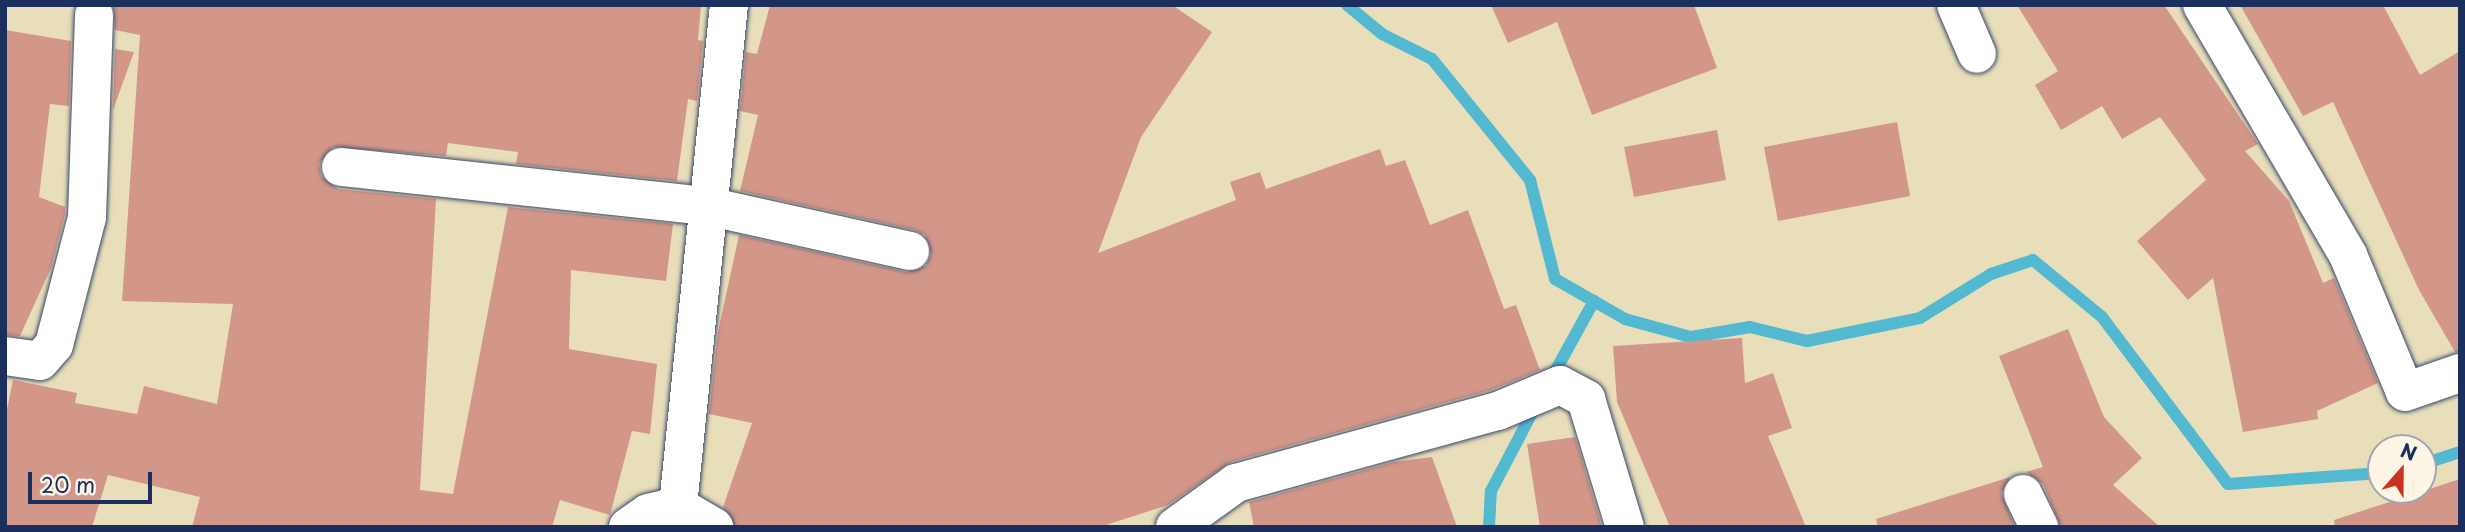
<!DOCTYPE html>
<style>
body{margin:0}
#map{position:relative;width:2465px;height:532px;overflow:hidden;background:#e9deba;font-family:"Playpen Sans",sans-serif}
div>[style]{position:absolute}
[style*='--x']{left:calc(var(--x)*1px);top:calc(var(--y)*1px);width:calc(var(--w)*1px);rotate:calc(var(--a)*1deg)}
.stream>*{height:12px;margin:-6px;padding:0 6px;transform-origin:6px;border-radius:6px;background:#52b9d0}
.building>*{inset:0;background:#d39789}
.roads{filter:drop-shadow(0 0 2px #3a496c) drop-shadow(0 0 2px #3a496c)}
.minor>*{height:38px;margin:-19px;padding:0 19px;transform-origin:19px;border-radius:19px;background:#fff}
span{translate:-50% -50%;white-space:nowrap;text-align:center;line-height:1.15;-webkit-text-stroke:5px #fcf5e5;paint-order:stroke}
.frame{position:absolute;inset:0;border:7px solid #1b2f5e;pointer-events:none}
.north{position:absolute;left:2367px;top:434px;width:70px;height:70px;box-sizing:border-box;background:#fcf5e5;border:2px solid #a2a6af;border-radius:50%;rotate:21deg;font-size:19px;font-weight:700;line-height:28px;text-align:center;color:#1b2f5e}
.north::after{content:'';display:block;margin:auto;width:24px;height:32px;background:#c8321e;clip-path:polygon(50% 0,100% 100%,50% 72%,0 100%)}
.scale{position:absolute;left:28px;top:472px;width:124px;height:32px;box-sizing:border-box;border:4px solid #1b2f5e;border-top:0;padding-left:9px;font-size:21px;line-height:24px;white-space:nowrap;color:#1b2f5e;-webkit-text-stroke:5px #fcf5e5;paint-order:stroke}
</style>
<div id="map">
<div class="stream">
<div style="--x:1347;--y:5;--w:45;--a:39.6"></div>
<div style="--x:1382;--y:34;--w:56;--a:26.6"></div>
<div style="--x:1432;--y:59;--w:156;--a:51"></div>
<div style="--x:1530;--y:180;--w:102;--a:75.8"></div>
<div style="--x:1555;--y:279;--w:81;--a:29.7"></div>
<div style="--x:1625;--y:319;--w:68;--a:15.3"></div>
<div style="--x:1691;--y:337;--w:60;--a:-9.6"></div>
<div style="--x:1750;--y:327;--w:59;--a:13.8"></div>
<div style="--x:1807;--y:341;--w:115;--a:-11.5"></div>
<div style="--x:1920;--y:318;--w:84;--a:-31.8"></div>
<div style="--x:1991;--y:274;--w:44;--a:-18.4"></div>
<div style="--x:2033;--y:260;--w:89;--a:39.6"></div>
<div style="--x:2102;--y:317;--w:209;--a:53"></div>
<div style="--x:2228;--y:484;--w:153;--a:-4.1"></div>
<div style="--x:1552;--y:377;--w:87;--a:-61.1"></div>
<div style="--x:2423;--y:464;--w:39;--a:-18"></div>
<div style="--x:1489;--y:527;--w:36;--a:-87"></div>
<div style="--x:1491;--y:491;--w:90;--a:-62.3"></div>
</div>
<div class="building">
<div style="clip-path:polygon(113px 5px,701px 5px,698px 40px,703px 41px,697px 101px,688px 99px,677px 181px,516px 164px,518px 152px,448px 143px,446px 156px,333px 147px,319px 164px,321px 176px,338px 189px,436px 199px,420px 490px,453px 494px,508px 207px,673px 224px,666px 281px,571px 270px,569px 349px,657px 364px,650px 434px,632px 431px,610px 515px,560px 500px,552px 527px,192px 527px,200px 497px,108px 475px,92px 527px,5px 527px,5px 419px,13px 380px,77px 393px,75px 403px,137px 414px,144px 386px,217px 404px,233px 304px,122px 301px,140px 35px,115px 30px)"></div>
<div style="clip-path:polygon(770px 5px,1172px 5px,1212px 32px,1141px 137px,1098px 253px,1236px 200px,1230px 182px,1260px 172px,1266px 189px,1380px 149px,1386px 166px,1405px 160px,1430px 225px,1468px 210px,1504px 309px,1516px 305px,1540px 370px,1491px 390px,1230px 462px,1168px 505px,1100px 527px,736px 527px,723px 507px,752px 423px,709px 414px,718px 332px,739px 235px,906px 272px,926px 266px,931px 255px,925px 235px,915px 230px,740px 191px,758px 115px,740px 111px,746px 52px,757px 54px)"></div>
<div style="clip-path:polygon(1491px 5px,1694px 5px,1717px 68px,1592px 115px,1557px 22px,1508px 43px)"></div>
<div style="clip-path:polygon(2017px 5px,2164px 5px,2258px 144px,2245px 151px,2289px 201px,2323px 283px,2334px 278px,2378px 383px,2317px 411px,2318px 419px,2243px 432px,2213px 278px,2188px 300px,2137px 241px,2206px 180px,2160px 117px,2122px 139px,2102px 106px,2061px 130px,2035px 85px,2058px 71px)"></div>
<div style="clip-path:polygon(2240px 5px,2383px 5px,2420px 75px,2460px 51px,2460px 352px,2455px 352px,2419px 290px,2333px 102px,2303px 116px)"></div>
<div style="clip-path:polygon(5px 30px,71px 41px,69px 106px,50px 104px,39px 197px,65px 207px,65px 214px,51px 268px,20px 336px,5px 335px)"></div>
<div style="clip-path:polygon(115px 49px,134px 52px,113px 110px)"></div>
<div style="clip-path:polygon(1897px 122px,1910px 196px,1778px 221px,1764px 147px)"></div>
<div style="clip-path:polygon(1717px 130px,1726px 180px,1634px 197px,1624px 147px)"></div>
<div style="clip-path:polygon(2068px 329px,2104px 417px,2142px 458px,2113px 485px,2160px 527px,2061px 527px,2043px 484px,2026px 472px,2043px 467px,1999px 356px)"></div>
<div style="clip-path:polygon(1742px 338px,1745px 383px,1773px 373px,1792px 428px,1768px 436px,1806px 527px,1670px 527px,1617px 402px,1613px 346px)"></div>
<div style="clip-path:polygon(1575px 437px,1602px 527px,1540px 527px,1527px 444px)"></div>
<div style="clip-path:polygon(1432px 457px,1457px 527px,1254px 527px,1249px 502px,1394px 462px)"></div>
<div style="clip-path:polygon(2010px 477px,2001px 493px,2015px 527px,1878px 527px,1876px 519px)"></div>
<div style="clip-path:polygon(2460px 479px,2460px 527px,2335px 527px,2334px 520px)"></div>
</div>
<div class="roads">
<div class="minor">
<div style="--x:1956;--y:5;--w:53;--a:66.8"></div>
<div style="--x:2202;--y:5;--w:290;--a:59.7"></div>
<div style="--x:2348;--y:255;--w:148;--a:67.4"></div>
<div style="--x:2405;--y:392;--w:58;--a:-19.1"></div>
<div style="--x:341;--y:167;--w:368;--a:6.1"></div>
<div style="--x:707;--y:206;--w:208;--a:12.5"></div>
<div style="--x:5;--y:356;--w:35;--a:8"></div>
<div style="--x:40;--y:361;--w:21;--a:-49"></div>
<div style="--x:54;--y:345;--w:132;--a:-75.5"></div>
<div style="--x:87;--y:217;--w:202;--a:-88"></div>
<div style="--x:2023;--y:494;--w:37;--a:64"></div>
<div style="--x:678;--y:506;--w:504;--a:-84.19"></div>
<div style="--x:628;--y:527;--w:24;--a:-35"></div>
<div style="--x:648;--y:513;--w:31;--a:-13"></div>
<div style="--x:678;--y:506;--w:42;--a:30.3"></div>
<div style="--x:1175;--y:527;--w:75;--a:-35.8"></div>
<div style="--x:1236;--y:483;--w:272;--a:-15.4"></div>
<div style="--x:1498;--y:411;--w:67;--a:-22.8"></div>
<div style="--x:1560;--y:385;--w:30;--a:28"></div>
<div style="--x:1586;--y:399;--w:134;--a:73.1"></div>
</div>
</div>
<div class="frame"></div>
<div class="north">N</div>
<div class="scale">20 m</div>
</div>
